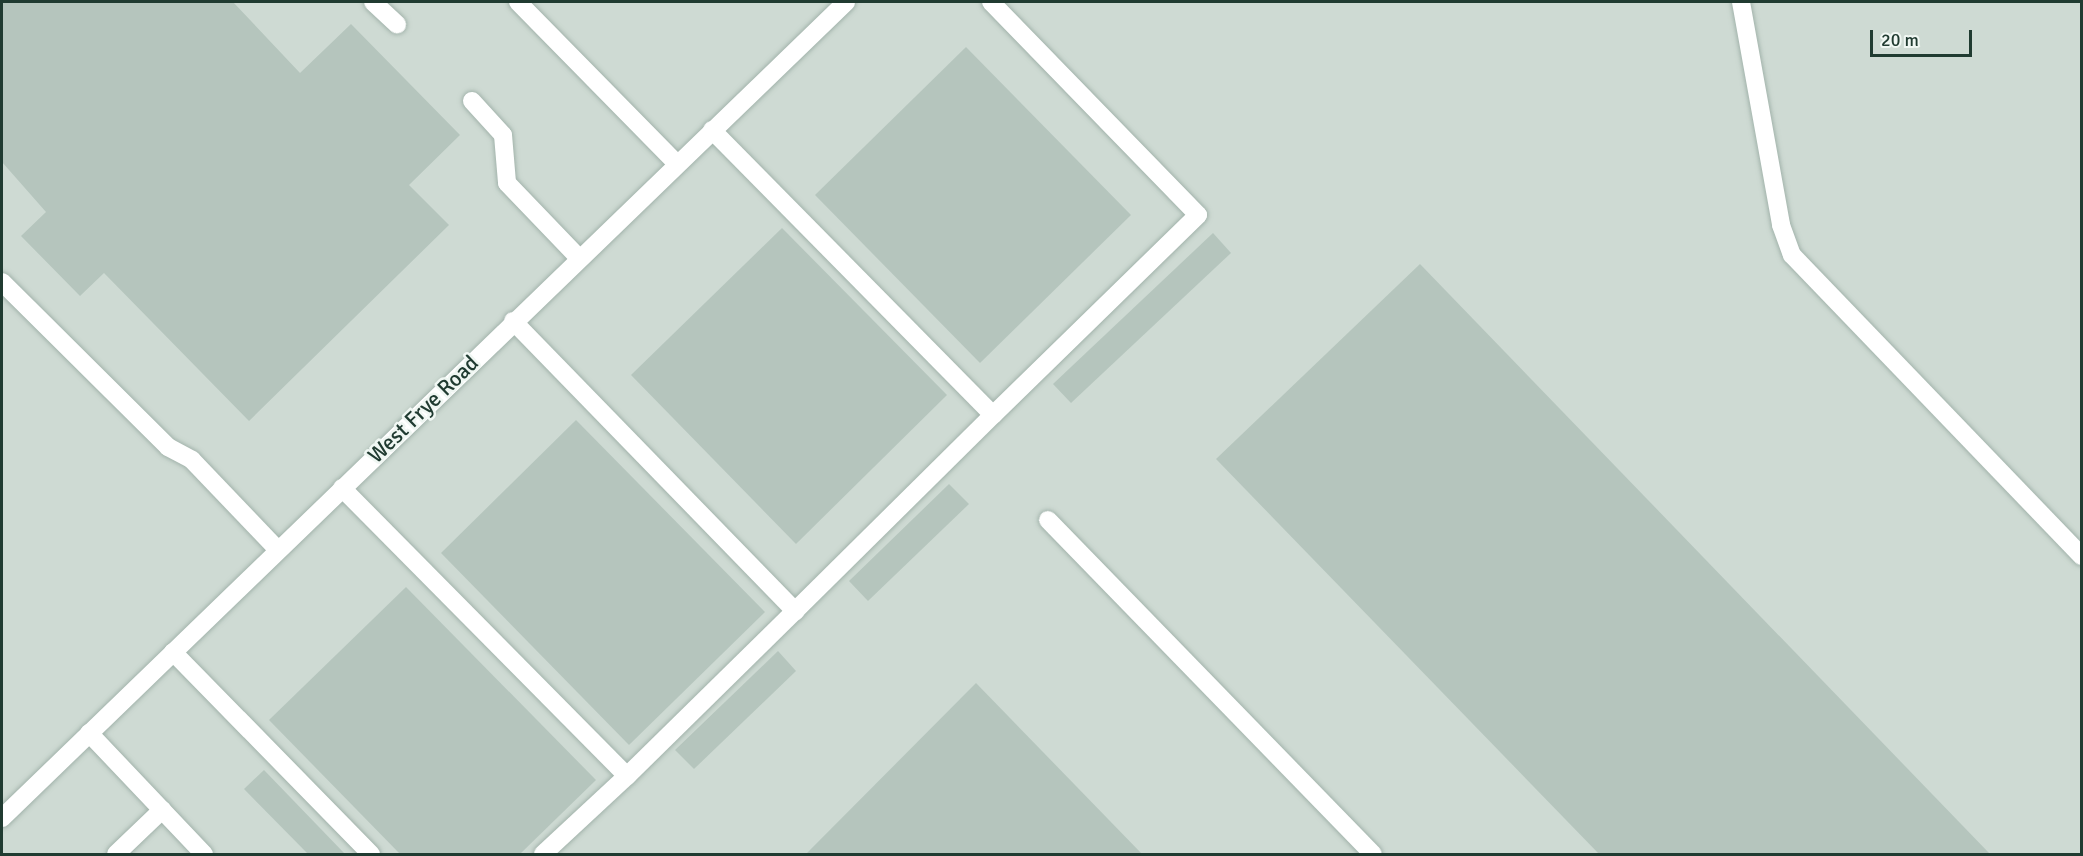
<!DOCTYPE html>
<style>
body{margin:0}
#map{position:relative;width:2083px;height:856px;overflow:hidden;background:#dfebe5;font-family:Signika,sans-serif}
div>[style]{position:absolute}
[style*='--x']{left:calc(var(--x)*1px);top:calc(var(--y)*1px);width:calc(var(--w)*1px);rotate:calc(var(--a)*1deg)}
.built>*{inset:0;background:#cedad3}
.building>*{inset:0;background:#b5c5bd}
.roads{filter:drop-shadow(0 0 2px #a2b3ab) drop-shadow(0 0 2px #a2b3ab)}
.lane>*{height:18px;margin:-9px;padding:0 9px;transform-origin:9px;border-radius:9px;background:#fff}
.street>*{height:18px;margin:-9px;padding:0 9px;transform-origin:9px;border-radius:9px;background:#fff}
span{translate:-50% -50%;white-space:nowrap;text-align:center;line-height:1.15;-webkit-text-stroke:5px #f0f7f3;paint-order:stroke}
.street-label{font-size:22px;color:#203b31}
.frame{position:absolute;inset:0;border:3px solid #203b31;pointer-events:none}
.scale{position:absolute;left:1870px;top:30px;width:102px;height:27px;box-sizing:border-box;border:3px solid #203b31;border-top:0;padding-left:8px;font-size:18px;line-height:21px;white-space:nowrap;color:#203b31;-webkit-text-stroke:4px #f0f7f3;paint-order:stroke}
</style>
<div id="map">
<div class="built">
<div style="clip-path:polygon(2px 2px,2081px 2px,2081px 854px,2px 854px)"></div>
</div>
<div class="building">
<div style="clip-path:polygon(2px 2px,233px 2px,300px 73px,351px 24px,460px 135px,409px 185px,449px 225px,249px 421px,104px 273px,80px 296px,21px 236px,46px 212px,2px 162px)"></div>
<div style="clip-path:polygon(966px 47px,1131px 215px,980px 363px,815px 195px)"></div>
<div style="clip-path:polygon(782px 228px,947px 395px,796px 544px,631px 375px)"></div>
<div style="clip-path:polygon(1213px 233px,1231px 253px,1071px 403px,1053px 384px)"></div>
<div style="clip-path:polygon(1420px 264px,1990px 854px,1599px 854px,1216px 459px)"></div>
<div style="clip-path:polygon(576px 420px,765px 612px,629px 745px,441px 553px)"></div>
<div style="clip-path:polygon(949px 484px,969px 504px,868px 601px,849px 581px)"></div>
<div style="clip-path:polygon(406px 587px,596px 780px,520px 854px,400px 854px,269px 720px)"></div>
<div style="clip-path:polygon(778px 651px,796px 671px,694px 769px,675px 750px)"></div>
<div style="clip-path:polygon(976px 683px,1142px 854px,806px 854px)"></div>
<div style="clip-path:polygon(264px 770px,345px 854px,308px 854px,244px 789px)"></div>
</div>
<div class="roads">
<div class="lane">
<div style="--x:373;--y:2;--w:33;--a:43"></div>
<div style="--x:991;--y:2;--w:297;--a:45.8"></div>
<div style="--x:1198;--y:215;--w:286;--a:135.7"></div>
<div style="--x:1741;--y:2;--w:227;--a:79.8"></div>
<div style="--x:1781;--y:225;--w:32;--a:70"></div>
<div style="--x:1792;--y:255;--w:418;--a:46.1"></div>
<div style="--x:472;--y:101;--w:46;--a:47.6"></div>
<div style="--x:503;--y:135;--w:48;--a:85.2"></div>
<div style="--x:507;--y:183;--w:104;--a:46.2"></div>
<div style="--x:712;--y:130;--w:400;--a:45.4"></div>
<div style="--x:993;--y:415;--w:279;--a:135.3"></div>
<div style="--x:2;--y:282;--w:234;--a:44.8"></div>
<div style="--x:168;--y:447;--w:27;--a:28"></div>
<div style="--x:192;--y:460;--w:124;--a:46.3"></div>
<div style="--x:513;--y:321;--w:405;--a:45.8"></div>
<div style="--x:795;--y:611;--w:235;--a:135.5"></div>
<div style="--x:342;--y:488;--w:405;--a:45.3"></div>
<div style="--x:627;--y:776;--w:115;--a:137.1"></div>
<div style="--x:1048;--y:520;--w:466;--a:45.8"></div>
<div style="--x:173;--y:652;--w:283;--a:45.6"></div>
<div style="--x:89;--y:733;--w:167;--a:46.5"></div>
<div style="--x:116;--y:854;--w:64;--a:-43.7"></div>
</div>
<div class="street">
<div style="--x:518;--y:2;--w:226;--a:45.5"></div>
<div style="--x:2;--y:818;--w:1174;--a:-44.03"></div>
</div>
</div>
<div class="street-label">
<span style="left:423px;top:409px;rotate:-44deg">West Frye Road</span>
</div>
<div class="frame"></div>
<div class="scale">20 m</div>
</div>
